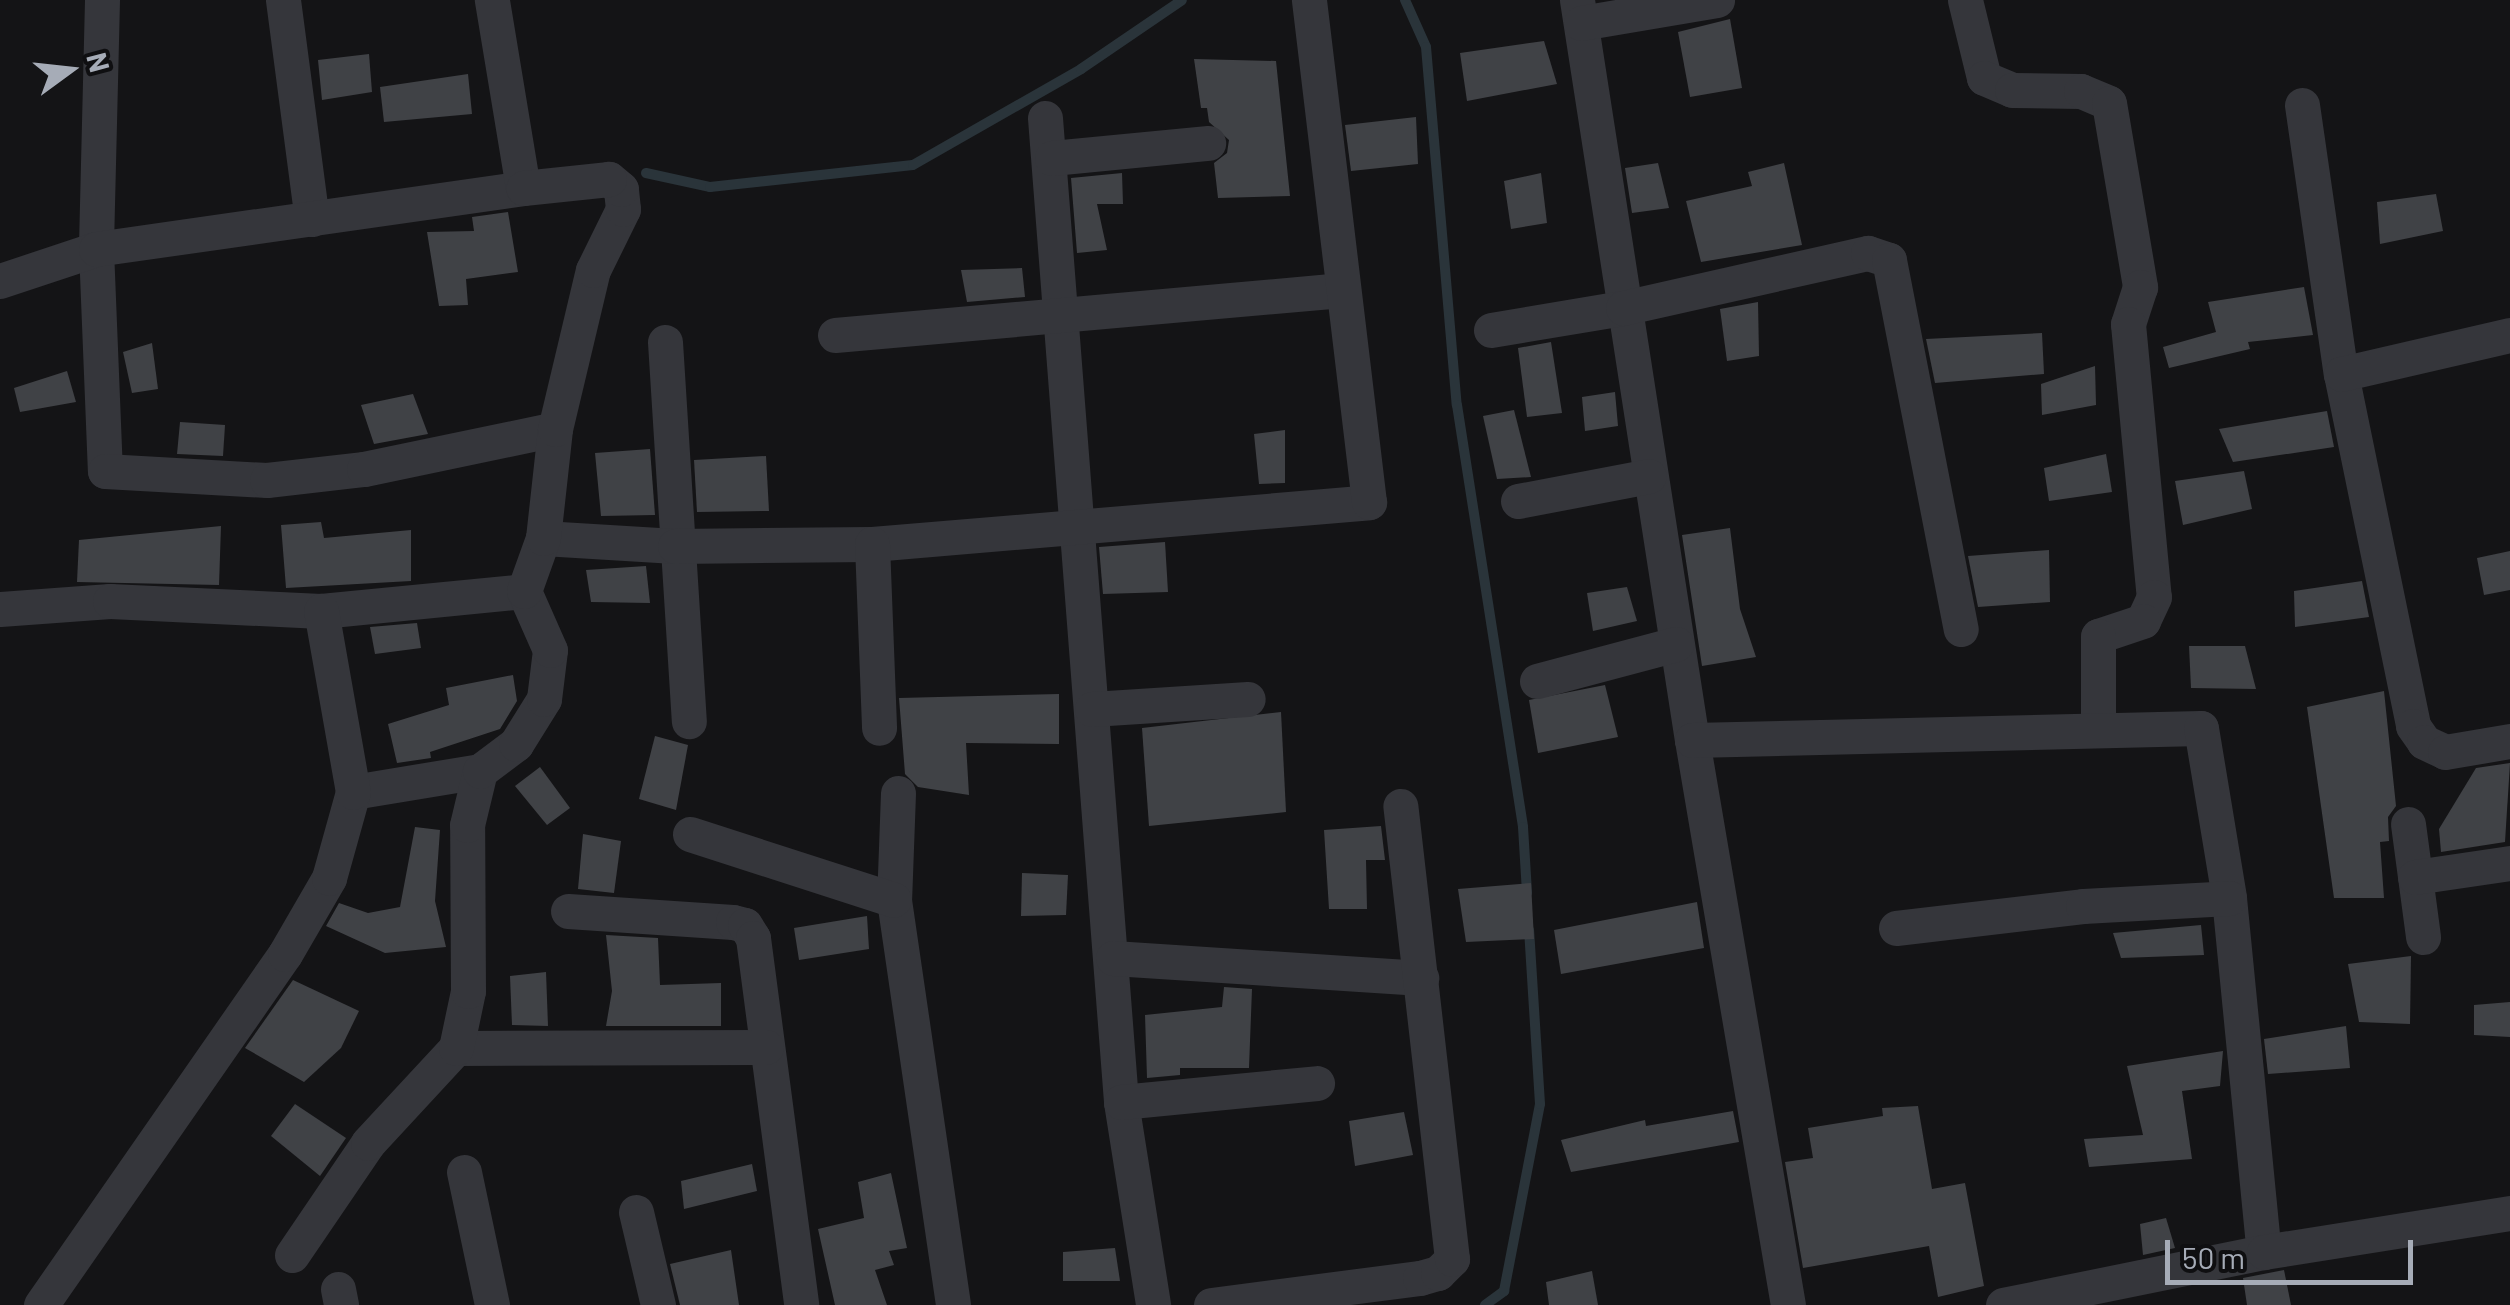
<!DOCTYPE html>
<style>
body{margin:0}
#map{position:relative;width:2510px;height:1305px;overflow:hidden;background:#141416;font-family:Barlow,sans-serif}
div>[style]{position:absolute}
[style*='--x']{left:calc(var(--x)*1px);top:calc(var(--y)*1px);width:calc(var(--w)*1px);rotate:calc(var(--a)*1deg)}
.stream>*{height:10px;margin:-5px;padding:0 5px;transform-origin:5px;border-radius:5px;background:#2a343a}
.building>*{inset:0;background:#404246}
.minor>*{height:35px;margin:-17.5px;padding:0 17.5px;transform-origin:17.5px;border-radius:17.5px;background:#35363b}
span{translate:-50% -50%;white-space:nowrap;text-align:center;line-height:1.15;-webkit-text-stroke:8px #0f0f11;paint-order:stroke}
.north{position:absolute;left:20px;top:20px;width:100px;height:100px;-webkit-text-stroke:8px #0f0f11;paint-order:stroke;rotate:75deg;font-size:28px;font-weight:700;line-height:40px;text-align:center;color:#a6acb7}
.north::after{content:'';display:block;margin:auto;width:35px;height:45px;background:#a6acb7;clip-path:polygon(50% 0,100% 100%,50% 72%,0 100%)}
.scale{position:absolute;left:2165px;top:1240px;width:248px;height:45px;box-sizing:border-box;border:5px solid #a6acb7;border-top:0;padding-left:12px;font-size:30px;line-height:35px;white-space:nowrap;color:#a6acb7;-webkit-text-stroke:8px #0f0f11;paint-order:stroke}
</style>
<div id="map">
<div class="stream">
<div style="--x:1405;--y:0;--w:51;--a:65.9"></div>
<div style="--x:1426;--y:47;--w:359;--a:85.1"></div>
<div style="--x:1457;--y:405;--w:427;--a:81.1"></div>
<div style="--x:1523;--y:827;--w:66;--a:86.5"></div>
<div style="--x:646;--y:173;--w:66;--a:12.3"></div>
<div style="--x:710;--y:187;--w:204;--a:-6.2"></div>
<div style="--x:913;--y:165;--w:193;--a:-29.7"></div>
<div style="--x:1081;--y:69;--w:122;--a:-34.3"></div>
<div style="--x:1485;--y:1305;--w:24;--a:-36"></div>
<div style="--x:1504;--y:1291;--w:190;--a:-79.1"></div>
<div style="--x:1540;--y:1104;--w:174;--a:-93.6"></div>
</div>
<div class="building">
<div style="clip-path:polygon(1730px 19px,1742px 88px,1690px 97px,1678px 32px)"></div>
<div style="clip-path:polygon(1544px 41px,1557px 84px,1467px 101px,1460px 53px)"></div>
<div style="clip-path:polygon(369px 54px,372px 92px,322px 100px,318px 60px)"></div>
<div style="clip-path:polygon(1194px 59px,1276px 61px,1290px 196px,1218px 198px,1214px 163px,1227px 153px,1229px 140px,1209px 122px,1207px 108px,1201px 108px)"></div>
<div style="clip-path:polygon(468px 74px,472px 114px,384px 122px,380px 87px)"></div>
<div style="clip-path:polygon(1416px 117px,1418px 164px,1351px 171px,1345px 125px)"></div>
<div style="clip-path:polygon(1658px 163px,1669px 208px,1632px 213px,1625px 168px)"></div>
<div style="clip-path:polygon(1784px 163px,1802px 245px,1701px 262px,1686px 201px,1752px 186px,1748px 172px)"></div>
<div style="clip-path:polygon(1122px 173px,1123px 204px,1097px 204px,1107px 250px,1077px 253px,1071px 178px)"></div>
<div style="clip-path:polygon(1541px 173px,1547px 223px,1511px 229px,1504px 181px)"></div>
<div style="clip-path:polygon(2436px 194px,2443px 231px,2380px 244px,2377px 202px)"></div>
<div style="clip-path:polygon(508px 212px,518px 272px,466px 279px,468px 305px,439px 306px,427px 232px,474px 231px,472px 217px)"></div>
<div style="clip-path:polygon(1022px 268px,1025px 297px,967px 302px,961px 270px)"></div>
<div style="clip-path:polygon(2304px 287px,2313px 335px,2248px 342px,2250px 349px,2169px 368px,2163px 347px,2216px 332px,2208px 302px)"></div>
<div style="clip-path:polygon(1758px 302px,1759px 356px,1727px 361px,1720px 309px)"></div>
<div style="clip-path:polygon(2042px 333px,2044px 374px,1935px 383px,1926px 339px)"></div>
<div style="clip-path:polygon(1551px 342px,1562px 413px,1527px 417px,1518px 348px)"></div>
<div style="clip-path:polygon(152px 343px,158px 389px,132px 393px,123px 352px)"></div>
<div style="clip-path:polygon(2095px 366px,2096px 405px,2042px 415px,2041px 384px)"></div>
<div style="clip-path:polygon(67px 371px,76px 402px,20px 412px,14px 388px)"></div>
<div style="clip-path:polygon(1615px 392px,1618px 426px,1585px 431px,1582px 397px)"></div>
<div style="clip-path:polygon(413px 394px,428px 434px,374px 444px,361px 405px)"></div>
<div style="clip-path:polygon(1514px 410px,1531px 477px,1497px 479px,1483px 416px)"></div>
<div style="clip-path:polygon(2327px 411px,2334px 447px,2233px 462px,2219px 429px)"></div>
<div style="clip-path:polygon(180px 422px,225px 425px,223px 456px,177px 454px)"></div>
<div style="clip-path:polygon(1285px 430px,1285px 483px,1259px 484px,1254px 434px)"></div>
<div style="clip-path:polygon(650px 449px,655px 515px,601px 516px,595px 453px)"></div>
<div style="clip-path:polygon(2106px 454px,2112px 492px,2049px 501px,2044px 468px)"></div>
<div style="clip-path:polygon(766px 456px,769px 511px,697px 512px,694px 460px)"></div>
<div style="clip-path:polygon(2244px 471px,2252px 509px,2183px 525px,2175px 481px)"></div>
<div style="clip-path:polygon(321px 522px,324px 538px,411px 530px,411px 581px,286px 588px,281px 525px)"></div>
<div style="clip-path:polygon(221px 526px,219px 585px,77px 582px,79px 540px)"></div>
<div style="clip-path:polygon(1730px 528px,1740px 609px,1756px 657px,1702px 666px,1682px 535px)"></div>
<div style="clip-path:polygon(1165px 542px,1168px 592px,1103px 594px,1099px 547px)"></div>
<div style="clip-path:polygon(2049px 550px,2050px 602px,1978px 607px,1968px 556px)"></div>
<div style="clip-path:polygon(2510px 551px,2510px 590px,2484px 595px,2477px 558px)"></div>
<div style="clip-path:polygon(646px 566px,650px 603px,591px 602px,586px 570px)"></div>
<div style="clip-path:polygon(2362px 581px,2369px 617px,2295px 627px,2294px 591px)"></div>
<div style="clip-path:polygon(1627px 587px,1637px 621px,1593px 631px,1587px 593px)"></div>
<div style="clip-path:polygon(417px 623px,421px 648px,375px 654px,370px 627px)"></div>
<div style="clip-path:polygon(2189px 646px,2245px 646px,2256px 689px,2191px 688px)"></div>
<div style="clip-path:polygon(513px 675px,517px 701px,500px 729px,430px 752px,431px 758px,397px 763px,388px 724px,449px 705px,446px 688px)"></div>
<div style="clip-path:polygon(1605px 685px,1618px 737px,1538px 753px,1529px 700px)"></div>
<div style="clip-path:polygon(2384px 691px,2396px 806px,2388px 817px,2389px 841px,2380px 842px,2384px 898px,2334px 898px,2307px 707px)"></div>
<div style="clip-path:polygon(1059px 694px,1059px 744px,966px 743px,969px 795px,918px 787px,905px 774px,899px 698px)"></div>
<div style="clip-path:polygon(1281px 712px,1286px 812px,1149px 826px,1142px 728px)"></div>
<div style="clip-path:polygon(655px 736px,688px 745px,676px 810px,639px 799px)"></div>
<div style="clip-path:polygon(2510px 763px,2505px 842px,2441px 852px,2439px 829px,2476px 768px)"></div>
<div style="clip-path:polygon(540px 767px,570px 808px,547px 825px,515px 786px)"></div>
<div style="clip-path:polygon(1381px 826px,1385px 860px,1366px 860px,1367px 909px,1329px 909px,1324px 830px)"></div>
<div style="clip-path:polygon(415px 827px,440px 830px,435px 901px,446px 947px,385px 953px,326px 926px,339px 903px,368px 913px,400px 907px)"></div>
<div style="clip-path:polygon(583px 834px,621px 841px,614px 893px,578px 889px)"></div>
<div style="clip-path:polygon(1022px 873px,1068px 875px,1066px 915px,1021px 916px)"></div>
<div style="clip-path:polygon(1531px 883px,1534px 939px,1466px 942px,1458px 889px)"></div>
<div style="clip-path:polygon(1697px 902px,1704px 948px,1561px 974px,1554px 930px)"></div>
<div style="clip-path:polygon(867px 916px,869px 949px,799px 960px,794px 928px)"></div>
<div style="clip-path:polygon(2201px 925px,2204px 955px,2121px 958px,2113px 933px)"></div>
<div style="clip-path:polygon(606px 935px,658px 938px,660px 985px,721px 983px,721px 1026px,606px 1026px,612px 991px)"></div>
<div style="clip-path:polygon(2411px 956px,2410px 1024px,2359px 1022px,2348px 964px)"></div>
<div style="clip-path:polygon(546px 972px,548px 1026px,512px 1025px,510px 976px)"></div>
<div style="clip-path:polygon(293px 980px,359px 1011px,341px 1048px,304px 1082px,245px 1048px)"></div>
<div style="clip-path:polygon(1224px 987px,1252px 989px,1249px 1068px,1180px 1068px,1180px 1075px,1147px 1078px,1145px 1015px,1222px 1007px)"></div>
<div style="clip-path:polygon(2510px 1002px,2510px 1037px,2474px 1035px,2474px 1005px)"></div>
<div style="clip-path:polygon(2346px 1026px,2350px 1068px,2268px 1074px,2264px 1039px)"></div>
<div style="clip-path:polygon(2223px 1051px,2220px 1086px,2182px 1091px,2192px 1159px,2089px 1167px,2084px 1139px,2143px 1135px,2127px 1066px)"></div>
<div style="clip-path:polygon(295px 1104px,346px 1138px,320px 1176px,271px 1136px)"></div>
<div style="clip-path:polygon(1918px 1106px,1932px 1189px,1965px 1183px,1984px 1286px,1938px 1297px,1929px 1246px,1803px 1268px,1785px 1162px,1813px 1158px,1808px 1128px,1883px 1116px,1882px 1108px)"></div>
<div style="clip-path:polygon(1733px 1111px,1739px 1142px,1571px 1172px,1561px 1140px,1645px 1120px,1646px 1126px)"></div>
<div style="clip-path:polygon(1404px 1112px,1413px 1155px,1355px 1166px,1349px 1121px)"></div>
<div style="clip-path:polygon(752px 1164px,757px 1191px,684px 1209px,681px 1181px)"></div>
<div style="clip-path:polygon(891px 1173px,907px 1248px,889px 1251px,894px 1265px,875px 1270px,887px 1305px,835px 1305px,818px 1229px,864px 1218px,858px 1182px)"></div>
<div style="clip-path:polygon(2166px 1218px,2175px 1248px,2143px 1255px,2140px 1224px)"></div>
<div style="clip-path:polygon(1115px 1248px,1120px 1281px,1063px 1281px,1063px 1252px)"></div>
<div style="clip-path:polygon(731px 1250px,739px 1305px,680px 1305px,670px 1264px)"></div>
<div style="clip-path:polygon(2284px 1270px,2291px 1305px,2247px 1305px,2243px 1278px)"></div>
<div style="clip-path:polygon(1592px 1271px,1598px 1305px,1549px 1305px,1546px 1282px)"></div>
</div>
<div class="minor">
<div style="--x:102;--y:0;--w:249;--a:91.4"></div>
<div style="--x:96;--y:249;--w:222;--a:87.7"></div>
<div style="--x:105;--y:471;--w:162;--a:3.2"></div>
<div style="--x:267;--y:480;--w:98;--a:-6.5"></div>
<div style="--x:364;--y:469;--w:195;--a:-11.8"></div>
<div style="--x:283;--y:0;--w:221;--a:82.5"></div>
<div style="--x:1577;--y:0;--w:749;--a:81.17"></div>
<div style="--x:1692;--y:740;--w:573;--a:80.36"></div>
<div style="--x:1965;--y:0;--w:80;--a:76.3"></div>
<div style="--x:1984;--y:78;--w:30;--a:23"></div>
<div style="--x:2012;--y:90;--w:69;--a:0.8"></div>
<div style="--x:2081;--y:91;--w:30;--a:23"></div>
<div style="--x:2109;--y:103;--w:187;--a:80.4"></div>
<div style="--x:2140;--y:287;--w:39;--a:108"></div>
<div style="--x:2128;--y:324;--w:274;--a:84.6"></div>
<div style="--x:2154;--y:597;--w:26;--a:115"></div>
<div style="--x:2143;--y:621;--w:47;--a:161.6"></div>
<div style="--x:2098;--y:636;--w:94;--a:90"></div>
<div style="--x:1581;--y:23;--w:138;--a:-9.6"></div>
<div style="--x:2302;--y:105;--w:272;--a:81.8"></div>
<div style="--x:2341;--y:374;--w:359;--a:78.4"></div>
<div style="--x:2413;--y:726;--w:19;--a:55"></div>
<div style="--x:2424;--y:742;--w:23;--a:25"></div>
<div style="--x:2445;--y:752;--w:66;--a:-9.6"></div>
<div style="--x:1045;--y:118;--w:987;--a:85.58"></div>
<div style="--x:1121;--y:1102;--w:206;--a:81"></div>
<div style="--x:1052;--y:158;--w:157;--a:-5.5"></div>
<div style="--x:0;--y:281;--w:101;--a:-18.4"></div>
<div style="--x:96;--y:249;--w:431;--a:-8.1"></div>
<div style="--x:523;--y:188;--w:191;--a:-99.4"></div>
<div style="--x:1491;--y:330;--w:134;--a:-9.5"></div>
<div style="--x:1623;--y:308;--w:251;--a:-12.7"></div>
<div style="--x:1868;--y:253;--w:22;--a:18"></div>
<div style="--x:1889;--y:260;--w:376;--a:79"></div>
<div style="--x:835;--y:335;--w:509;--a:-5.07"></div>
<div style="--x:665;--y:342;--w:380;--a:86.4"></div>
<div style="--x:2341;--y:374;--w:173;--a:-13"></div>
<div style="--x:1518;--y:501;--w:133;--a:-10.8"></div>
<div style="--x:543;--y:538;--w:132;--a:3.5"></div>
<div style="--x:675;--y:546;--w:197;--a:-0.6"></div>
<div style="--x:872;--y:544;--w:499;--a:-4.8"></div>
<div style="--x:1369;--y:502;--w:506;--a:-96.82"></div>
<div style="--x:872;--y:544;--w:184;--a:87.8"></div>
<div style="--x:0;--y:609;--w:110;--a:-4.2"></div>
<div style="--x:110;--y:601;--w:211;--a:2.7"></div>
<div style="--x:321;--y:611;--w:204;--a:-5.6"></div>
<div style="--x:1537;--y:681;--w:144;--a:-14.9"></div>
<div style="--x:1092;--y:709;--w:156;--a:-3.7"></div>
<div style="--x:1692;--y:740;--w:509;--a:-1.35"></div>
<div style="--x:2201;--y:728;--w:172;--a:80.6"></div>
<div style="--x:2229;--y:898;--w:356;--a:84.4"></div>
<div style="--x:353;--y:792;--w:129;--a:-9.4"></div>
<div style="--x:898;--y:793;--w:107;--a:92.1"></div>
<div style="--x:894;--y:900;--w:409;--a:81.7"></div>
<div style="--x:2408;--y:824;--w:114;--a:82.4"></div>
<div style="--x:690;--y:834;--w:214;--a:17.9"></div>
<div style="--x:2415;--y:877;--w:96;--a:-8.4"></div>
<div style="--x:568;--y:911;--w:165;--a:3.8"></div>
<div style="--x:733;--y:922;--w:12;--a:14"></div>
<div style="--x:745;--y:925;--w:15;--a:58"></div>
<div style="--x:753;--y:938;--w:370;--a:82.5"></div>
<div style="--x:1896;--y:928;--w:188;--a:-6.7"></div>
<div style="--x:2083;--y:906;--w:146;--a:-3.1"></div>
<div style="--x:1113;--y:958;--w:309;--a:3.7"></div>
<div style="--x:456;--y:1048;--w:310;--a:-0.2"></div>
<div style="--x:1121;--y:1102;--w:197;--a:-5.5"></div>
<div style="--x:464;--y:1172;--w:136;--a:78.1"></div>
<div style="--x:636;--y:1212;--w:96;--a:76.7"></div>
<div style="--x:292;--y:1255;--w:135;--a:-55.8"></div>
<div style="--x:368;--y:1143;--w:129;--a:-47.2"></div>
<div style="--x:456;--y:1048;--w:58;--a:-78.1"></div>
<div style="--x:468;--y:991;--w:166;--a:-90.3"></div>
<div style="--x:467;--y:825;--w:56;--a:-76.5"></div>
<div style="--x:480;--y:771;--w:45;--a:-36.9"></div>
<div style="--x:516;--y:744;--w:53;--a:-58.1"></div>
<div style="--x:544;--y:699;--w:49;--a:-83"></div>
<div style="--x:550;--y:650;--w:64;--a:-113.8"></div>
<div style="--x:524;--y:591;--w:56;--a:-70.3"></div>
<div style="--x:543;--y:538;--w:110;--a:-83.7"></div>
<div style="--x:555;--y:429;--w:163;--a:-76.6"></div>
<div style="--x:593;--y:270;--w:68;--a:-63.8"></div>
<div style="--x:623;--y:209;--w:20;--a:-96"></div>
<div style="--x:621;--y:189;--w:16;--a:-140"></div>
<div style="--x:609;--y:179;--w:86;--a:174"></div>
<div style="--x:338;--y:1289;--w:16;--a:79"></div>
<div style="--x:41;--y:1305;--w:427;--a:-55.2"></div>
<div style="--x:285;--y:954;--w:88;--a:-59.9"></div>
<div style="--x:329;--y:878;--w:89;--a:-74.4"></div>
<div style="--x:353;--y:792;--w:184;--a:-100"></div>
<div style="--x:1211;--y:1305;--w:211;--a:-7.4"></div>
<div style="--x:1420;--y:1278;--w:19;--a:-16"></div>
<div style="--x:1438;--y:1273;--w:20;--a:-45"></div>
<div style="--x:1452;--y:1259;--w:456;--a:-96.5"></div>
<div style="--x:2003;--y:1305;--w:266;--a:-11.5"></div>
<div style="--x:2264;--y:1252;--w:249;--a:-9"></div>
</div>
<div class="north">N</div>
<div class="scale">50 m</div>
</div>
